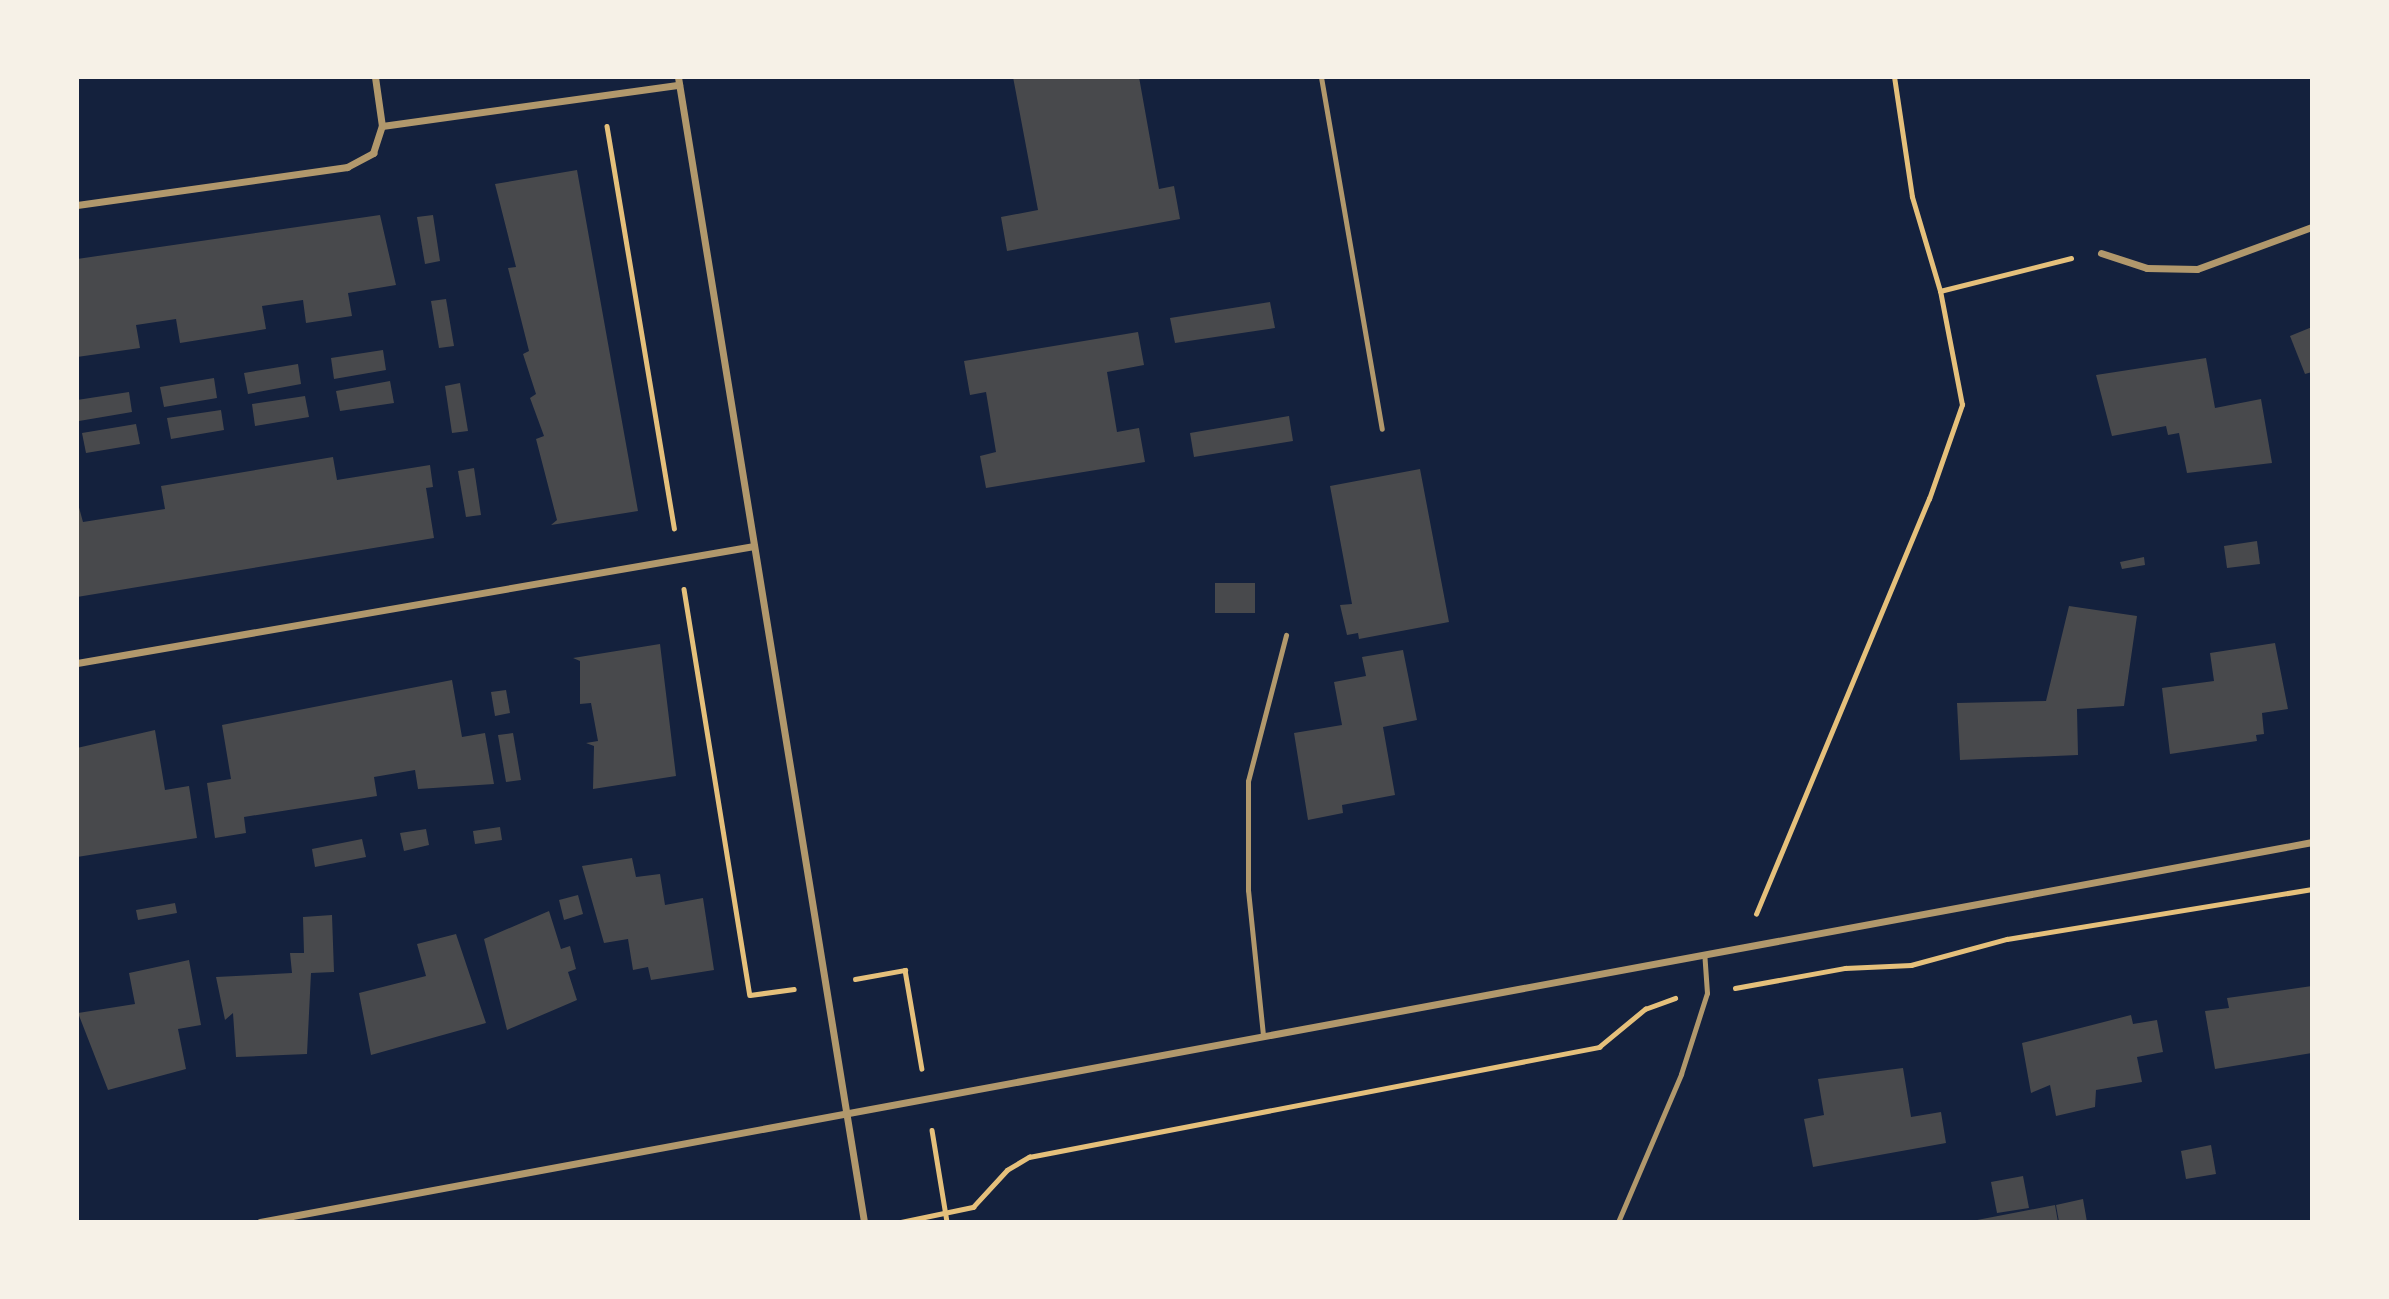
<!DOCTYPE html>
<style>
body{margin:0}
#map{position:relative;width:2389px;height:1299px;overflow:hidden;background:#14213d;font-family:Merriweather,serif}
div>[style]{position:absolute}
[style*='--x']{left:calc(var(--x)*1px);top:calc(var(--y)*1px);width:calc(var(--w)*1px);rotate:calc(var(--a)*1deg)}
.building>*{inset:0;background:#48494c}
.path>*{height:4.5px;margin:-2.25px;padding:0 2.25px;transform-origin:2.25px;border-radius:2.25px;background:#e5c07b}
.service>*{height:5px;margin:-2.5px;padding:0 2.5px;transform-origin:2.5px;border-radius:2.5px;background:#b1986c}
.minor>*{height:7px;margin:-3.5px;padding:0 3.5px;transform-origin:3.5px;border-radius:3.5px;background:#b1986c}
span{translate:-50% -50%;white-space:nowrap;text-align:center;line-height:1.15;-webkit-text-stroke:5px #f6f1e7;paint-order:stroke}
.frame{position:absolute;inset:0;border:79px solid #f6f1e7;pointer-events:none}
</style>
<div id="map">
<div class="building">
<div style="clip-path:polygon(1013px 77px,1139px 77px,1159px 189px,1174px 186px,1180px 219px,1007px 251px,1001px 217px,1038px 210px)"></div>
<div style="clip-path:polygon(577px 170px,638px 511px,551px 525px,557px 520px,536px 439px,544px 436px,530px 398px,536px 394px,523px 354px,529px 351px,508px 268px,516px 267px,495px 184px)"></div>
<div style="clip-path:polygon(380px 215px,396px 285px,348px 293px,352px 316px,306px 323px,303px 300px,262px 306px,266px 329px,180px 343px,176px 319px,136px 325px,140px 348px,77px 357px,77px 259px)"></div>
<div style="clip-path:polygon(433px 215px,440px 261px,425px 264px,417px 217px)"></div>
<div style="clip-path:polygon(446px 299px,454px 346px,439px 348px,431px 301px)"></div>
<div style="clip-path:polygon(1270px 302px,1275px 328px,1175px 343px,1170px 318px)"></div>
<div style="clip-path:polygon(2312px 327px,2312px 372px,2305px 374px,2290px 336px)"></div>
<div style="clip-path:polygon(1138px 332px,1144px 365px,1107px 372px,1117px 432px,1139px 428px,1145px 462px,986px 488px,980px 456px,996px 452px,986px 392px,970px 395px,964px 361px)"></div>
<div style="clip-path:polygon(383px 350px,386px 370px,334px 379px,331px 358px)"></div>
<div style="clip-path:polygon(2206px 358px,2215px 408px,2261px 399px,2272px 463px,2187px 473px,2179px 433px,2168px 435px,2166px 426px,2112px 436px,2096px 375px)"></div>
<div style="clip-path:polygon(298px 364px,301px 384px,248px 394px,244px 373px)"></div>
<div style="clip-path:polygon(214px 378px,217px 398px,164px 407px,160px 387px)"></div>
<div style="clip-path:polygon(390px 381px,394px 403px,340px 411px,336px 391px)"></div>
<div style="clip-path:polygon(460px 383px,468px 431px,452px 433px,445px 386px)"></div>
<div style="clip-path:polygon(129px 392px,132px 412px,79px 421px,77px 400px)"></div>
<div style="clip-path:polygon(305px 396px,309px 417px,255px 426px,252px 404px)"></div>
<div style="clip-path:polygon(221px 410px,224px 430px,171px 439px,167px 418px)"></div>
<div style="clip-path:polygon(1289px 416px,1293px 441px,1194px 457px,1190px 433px)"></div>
<div style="clip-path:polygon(136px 424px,140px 444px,86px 453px,82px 433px)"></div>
<div style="clip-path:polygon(333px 457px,337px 480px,430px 465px,433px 487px,426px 488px,434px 538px,77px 597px,77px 500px,83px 522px,165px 509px,161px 486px)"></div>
<div style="clip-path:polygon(474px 468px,481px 515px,466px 517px,458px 471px)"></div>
<div style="clip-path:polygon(1420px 469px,1449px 622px,1359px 639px,1358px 633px,1347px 635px,1340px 605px,1352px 604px,1330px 486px)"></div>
<div style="clip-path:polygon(2257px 541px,2260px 564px,2227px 568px,2224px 546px)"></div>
<div style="clip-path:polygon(2144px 557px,2145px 565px,2122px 569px,2120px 562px)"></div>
<div style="clip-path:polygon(1215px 583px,1255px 583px,1255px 613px,1215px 613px)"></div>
<div style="clip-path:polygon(2069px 606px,2137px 616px,2124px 706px,2077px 709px,2078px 755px,1960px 760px,1957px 703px,2046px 701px)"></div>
<div style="clip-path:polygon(2275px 643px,2288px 709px,2262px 713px,2264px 734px,2256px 735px,2257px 741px,2170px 754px,2162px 688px,2214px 681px,2210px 653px)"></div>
<div style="clip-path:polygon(660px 644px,676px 776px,593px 789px,594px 746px,586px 743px,598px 741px,591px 703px,580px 704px,580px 661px,573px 658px)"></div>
<div style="clip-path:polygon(1403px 650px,1417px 720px,1383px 727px,1395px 795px,1342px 805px,1343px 813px,1308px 820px,1294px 733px,1342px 725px,1334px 682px,1366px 676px,1362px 657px)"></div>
<div style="clip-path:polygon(452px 680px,462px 737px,485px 733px,494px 784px,418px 789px,415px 770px,374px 777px,377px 796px,244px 817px,246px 833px,215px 838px,207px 783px,231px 779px,222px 725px)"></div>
<div style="clip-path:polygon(506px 690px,510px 713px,495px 716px,491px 692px)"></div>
<div style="clip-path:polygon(155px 730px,165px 790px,189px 786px,197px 838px,77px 857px,77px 748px)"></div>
<div style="clip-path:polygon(513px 733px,521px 780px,506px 782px,498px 735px)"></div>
<div style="clip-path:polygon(500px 827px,502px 840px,475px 844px,473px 831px)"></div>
<div style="clip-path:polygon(426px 829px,429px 845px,404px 851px,400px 833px)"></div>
<div style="clip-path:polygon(362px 839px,366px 857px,315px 867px,312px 849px)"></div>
<div style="clip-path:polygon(632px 858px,636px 877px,660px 874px,665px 905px,703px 898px,714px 970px,651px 980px,648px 967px,633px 970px,628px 939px,604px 943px,582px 866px)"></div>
<div style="clip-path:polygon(578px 895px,583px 914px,564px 920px,559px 900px)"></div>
<div style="clip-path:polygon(175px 903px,177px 913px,138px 920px,136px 910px)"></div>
<div style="clip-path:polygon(549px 911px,561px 949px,570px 946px,576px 969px,568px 972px,577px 1000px,507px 1030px,484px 939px)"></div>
<div style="clip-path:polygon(332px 915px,334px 972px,311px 973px,307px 1054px,236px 1057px,233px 1013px,225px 1020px,216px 977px,292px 973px,290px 953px,304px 953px,303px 917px)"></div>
<div style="clip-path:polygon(456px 934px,486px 1023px,371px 1055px,359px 993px,426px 976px,417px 944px)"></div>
<div style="clip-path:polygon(189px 960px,201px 1025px,178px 1029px,186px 1069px,108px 1090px,78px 1013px,135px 1004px,129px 973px)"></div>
<div style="clip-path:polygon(2312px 986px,2312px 1053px,2215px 1069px,2205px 1011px,2229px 1008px,2227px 998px)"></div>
<div style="clip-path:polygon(2131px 1015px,2133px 1024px,2157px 1020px,2163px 1052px,2137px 1057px,2142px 1082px,2096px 1090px,2095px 1107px,2056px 1116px,2050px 1085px,2031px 1093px,2022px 1043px)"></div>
<div style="clip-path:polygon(1903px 1068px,1911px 1117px,1941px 1112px,1946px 1143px,1813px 1167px,1804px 1119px,1824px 1115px,1818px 1079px)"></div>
<div style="clip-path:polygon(2211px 1145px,2216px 1174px,2186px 1179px,2181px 1151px)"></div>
<div style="clip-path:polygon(2023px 1176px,2029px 1208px,1997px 1213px,1991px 1182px)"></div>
<div style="clip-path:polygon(2083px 1199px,2087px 1222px,2059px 1222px,2056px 1205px)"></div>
<div style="clip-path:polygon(2055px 1205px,2058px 1222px,1972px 1222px,1972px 1221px)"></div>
</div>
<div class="path">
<div style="--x:607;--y:126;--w:408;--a:80.5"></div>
<div style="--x:1940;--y:291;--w:135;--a:-14.1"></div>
<div style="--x:684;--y:589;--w:411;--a:80.8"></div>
<div style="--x:750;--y:995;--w:44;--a:-7.8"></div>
<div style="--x:1756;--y:914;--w:450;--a:-67.4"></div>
<div style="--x:1929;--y:499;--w:100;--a:-70.7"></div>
<div style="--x:1962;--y:405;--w:116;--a:-100.9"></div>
<div style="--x:1940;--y:291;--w:98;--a:-106.6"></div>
<div style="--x:1912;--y:197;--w:121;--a:-98.5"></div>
<div style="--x:855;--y:979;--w:51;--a:-10.2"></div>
<div style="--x:905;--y:970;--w:100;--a:80.3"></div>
<div style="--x:1735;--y:988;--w:112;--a:-10.3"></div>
<div style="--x:1845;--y:968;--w:66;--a:-2.6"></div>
<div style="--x:1911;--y:965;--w:99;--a:-15.2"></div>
<div style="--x:2007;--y:939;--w:309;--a:-9.3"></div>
<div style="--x:932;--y:1130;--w:93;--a:80.7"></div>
<div style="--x:901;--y:1222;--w:74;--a:-11.8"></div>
<div style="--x:973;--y:1207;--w:50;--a:-47.4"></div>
<div style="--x:1007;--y:1170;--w:26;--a:-31"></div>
<div style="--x:1029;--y:1157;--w:581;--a:-10.92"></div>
<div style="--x:1599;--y:1047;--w:60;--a:-39.6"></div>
<div style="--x:1645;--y:1009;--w:32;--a:-20"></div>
</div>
<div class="service">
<div style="--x:1321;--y:77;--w:357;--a:80.2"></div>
<div style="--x:1263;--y:1035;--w:146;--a:-95.9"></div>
<div style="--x:1248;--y:890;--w:109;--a:-90"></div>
<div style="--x:1248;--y:781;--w:151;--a:-75.4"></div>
<div style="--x:1618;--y:1222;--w:161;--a:-66.9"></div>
<div style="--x:1681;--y:1074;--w:85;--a:-72.2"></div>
<div style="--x:1707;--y:993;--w:39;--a:-94"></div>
</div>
<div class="minor">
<div style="--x:375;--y:77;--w:49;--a:81.9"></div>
<div style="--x:678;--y:77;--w:1160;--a:80.77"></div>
<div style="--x:77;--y:205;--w:273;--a:-8"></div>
<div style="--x:347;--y:167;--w:30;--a:-28"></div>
<div style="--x:373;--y:153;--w:28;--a:-72"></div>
<div style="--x:382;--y:126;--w:300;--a:-7.9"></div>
<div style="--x:2101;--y:253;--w:48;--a:18.1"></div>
<div style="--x:2147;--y:268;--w:50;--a:1.1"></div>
<div style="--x:2197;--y:269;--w:122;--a:-20.1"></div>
<div style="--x:77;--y:663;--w:687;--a:-9.81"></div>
<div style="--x:260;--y:1222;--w:2087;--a:-10.49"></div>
</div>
<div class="frame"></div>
</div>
